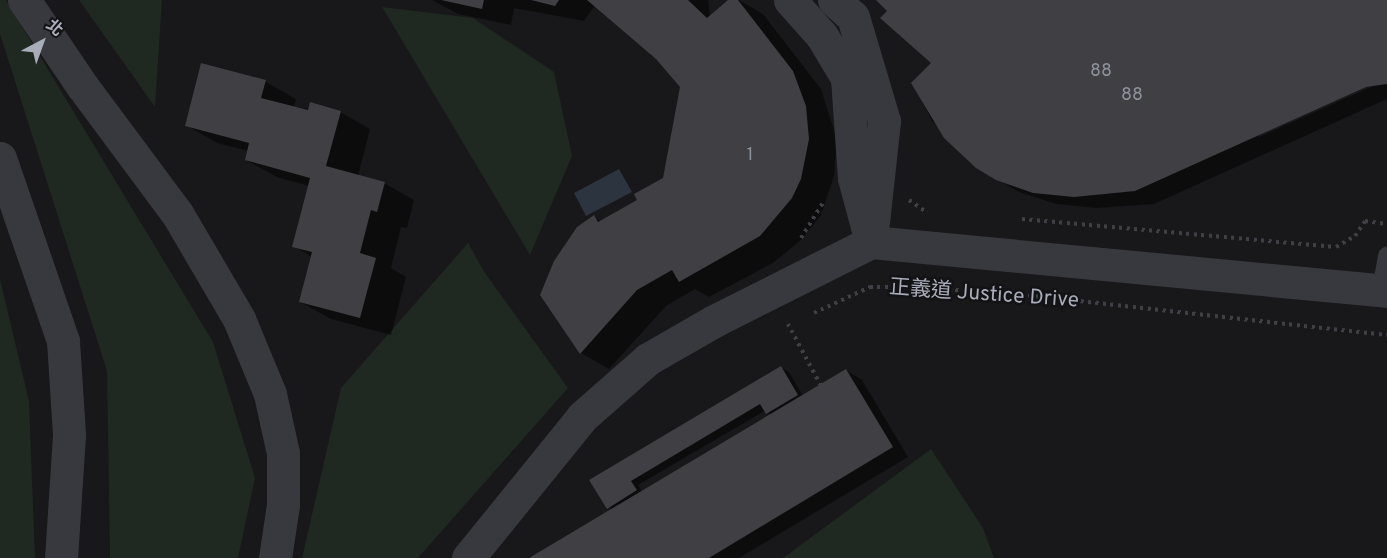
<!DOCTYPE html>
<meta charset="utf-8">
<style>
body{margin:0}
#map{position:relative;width:1387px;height:558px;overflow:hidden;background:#18171a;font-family:Overpass,"Noto Sans TC",sans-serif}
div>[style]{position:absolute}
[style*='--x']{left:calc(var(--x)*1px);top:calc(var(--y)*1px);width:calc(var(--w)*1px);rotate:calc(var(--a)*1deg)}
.green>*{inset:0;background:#1f2821}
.water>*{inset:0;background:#2c353f}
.shadow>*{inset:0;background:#0007}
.building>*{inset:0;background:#3f3f44}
.path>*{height:4px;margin-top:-2px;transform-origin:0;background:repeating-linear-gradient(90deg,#3e4046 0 3px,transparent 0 7.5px)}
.service>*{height:18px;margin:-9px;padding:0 9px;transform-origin:9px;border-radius:9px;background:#38393f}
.minor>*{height:33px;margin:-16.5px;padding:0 16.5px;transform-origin:16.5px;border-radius:16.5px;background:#38393f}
.tertiary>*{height:33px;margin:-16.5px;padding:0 16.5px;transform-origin:16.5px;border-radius:16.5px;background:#38393f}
span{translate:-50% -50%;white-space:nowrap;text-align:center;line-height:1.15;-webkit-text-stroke:5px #131215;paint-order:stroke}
.number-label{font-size:18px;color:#8e929c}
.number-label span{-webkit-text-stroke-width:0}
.street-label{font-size:21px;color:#a9adba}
.north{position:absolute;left:12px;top:12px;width:60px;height:60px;-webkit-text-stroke:4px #131215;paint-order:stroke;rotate:41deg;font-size:16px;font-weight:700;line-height:24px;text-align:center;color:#a9adba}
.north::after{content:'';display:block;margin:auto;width:21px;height:27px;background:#a9adba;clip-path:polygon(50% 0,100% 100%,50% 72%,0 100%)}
</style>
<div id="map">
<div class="green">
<div style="clip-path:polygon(0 0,6px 0,213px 342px,255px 478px,238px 558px,110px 558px,107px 371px,0 34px)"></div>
<div style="clip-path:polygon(79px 0,162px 0,155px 107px)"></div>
<div style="clip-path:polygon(382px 7px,473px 18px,554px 72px,572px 156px,530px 255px)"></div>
<div style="clip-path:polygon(468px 243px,485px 273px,568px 388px,418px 558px,302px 558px,341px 388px)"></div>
<div style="clip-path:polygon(0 279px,29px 401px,35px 558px,0 558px)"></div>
<div style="clip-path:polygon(931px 449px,983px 528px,994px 558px,783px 558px)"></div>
</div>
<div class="water">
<div style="clip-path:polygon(619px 169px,632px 192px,586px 216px,574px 193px)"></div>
</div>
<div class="shadow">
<div style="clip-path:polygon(432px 0,708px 0,710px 17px,731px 0,739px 0,763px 14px,821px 89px,837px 140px,834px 176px,821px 215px,801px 240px,773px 263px,709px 297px,695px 289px,666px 306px,609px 369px,581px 353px,594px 217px,602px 222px,639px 201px,664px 179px,681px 87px,657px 58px,596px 4px,584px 21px,514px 8px,511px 25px,458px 14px)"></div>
<div style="clip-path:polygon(evenodd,878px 0,1387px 0,1387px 99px,1154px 204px,1096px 208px,1056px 204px,1019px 192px,977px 166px,932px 121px,913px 83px,956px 78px,878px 0,1372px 83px,1373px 86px,1259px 137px,1259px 134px,1372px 83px)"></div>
<div style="clip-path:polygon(202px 65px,266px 82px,296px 99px,294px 107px,340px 112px,370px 129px,358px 176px,384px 183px,414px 200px,407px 228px,401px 227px,391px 268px,406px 277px,391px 335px,331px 319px,300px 302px,312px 257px,294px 246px,309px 186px,277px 177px,246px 160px,249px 151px,217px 143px,186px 125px)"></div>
<div style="clip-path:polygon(evenodd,781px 367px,789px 372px,803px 396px,846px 370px,862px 380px,908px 457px,739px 558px,532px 558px,612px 510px,591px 480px,781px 367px,766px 410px,771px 415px,642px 492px,638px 485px,766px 410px)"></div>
</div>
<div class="building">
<div style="clip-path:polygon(441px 0,484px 0,482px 9px)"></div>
<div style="clip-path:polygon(531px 0,559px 0,555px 6px)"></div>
<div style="clip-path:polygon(587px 0,688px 0,707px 18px,728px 0,738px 0,793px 71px,806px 106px,809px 139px,801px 179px,792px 198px,760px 236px,679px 282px,672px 270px,637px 290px,580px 354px,540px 295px,554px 261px,577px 227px,594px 215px,598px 222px,637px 200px,634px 194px,663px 178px,680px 87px,656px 59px)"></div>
<div style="clip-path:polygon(876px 0,1387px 0,1387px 84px,1366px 87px,1135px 191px,1074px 197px,1033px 193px,996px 180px,976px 168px,944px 138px,911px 83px,931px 63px,880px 18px,887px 11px)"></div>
<div style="clip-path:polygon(201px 63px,266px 80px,261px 98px,308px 110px,310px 102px,341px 111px,326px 166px,385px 182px,377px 212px,371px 210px,360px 253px,376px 258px,360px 318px,299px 302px,312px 252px,292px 247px,310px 178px,245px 160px,249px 143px,185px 126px)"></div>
<div style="clip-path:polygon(781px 366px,798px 395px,766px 414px,760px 404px,631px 481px,637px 490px,607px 509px,589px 480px)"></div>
<div style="clip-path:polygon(846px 369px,893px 447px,709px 558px,529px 558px)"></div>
</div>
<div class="path">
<div style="--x:909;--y:200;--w:19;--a:35"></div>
<div style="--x:1022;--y:219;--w:315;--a:5.1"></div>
<div style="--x:1336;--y:247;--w:22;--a:-30"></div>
<div style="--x:1355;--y:236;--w:18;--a:-56"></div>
<div style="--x:1365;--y:221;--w:22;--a:8"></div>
<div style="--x:801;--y:238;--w:44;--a:-58.1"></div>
<div style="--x:814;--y:313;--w:62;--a:-24.9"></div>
<div style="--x:870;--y:287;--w:33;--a:0"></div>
<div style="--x:903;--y:287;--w:103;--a:3.3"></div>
<div style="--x:1006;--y:293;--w:383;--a:6.3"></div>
<div style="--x:739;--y:452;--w:104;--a:-30.8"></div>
<div style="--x:828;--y:399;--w:85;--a:-118.1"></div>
</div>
<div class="service">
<div style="--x:1381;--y:290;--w:35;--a:-80"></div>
</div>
<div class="minor">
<div style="--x:790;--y:0;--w:48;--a:48.4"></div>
<div style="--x:822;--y:36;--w:49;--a:59.2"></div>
<div style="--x:847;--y:78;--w:100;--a:86"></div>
<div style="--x:854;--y:178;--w:66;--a:75.1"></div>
<div style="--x:834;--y:0;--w:25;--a:42"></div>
<div style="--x:853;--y:17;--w:109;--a:73.4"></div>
<div style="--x:884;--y:121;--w:102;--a:96.2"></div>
<div style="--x:0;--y:158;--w:194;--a:71"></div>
<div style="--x:63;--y:341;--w:94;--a:86.3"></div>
<div style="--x:69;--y:435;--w:123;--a:93.7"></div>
<div style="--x:468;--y:558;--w:181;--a:-51"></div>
<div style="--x:582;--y:417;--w:88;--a:-41.3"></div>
<div style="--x:648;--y:359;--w:76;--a:-29.9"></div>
<div style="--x:714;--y:321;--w:176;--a:-26.7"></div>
</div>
<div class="tertiary">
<div style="--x:24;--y:0;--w:105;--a:55.9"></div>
<div style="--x:83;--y:87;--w:159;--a:53.4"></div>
<div style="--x:178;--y:215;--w:121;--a:59.6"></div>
<div style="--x:239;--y:319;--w:81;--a:67.5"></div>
<div style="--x:270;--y:394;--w:60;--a:77.6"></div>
<div style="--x:283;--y:453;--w:52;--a:90"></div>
<div style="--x:283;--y:505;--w:54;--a:98.6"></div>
<div style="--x:871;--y:242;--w:518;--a:5.42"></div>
</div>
<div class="number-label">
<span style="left:1101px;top:72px">88</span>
<span style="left:1132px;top:96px">88</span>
<span style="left:750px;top:156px">1</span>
</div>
<div class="street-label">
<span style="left:984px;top:295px;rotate:4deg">正義道 Justice Drive</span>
</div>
<div class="north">北</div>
</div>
